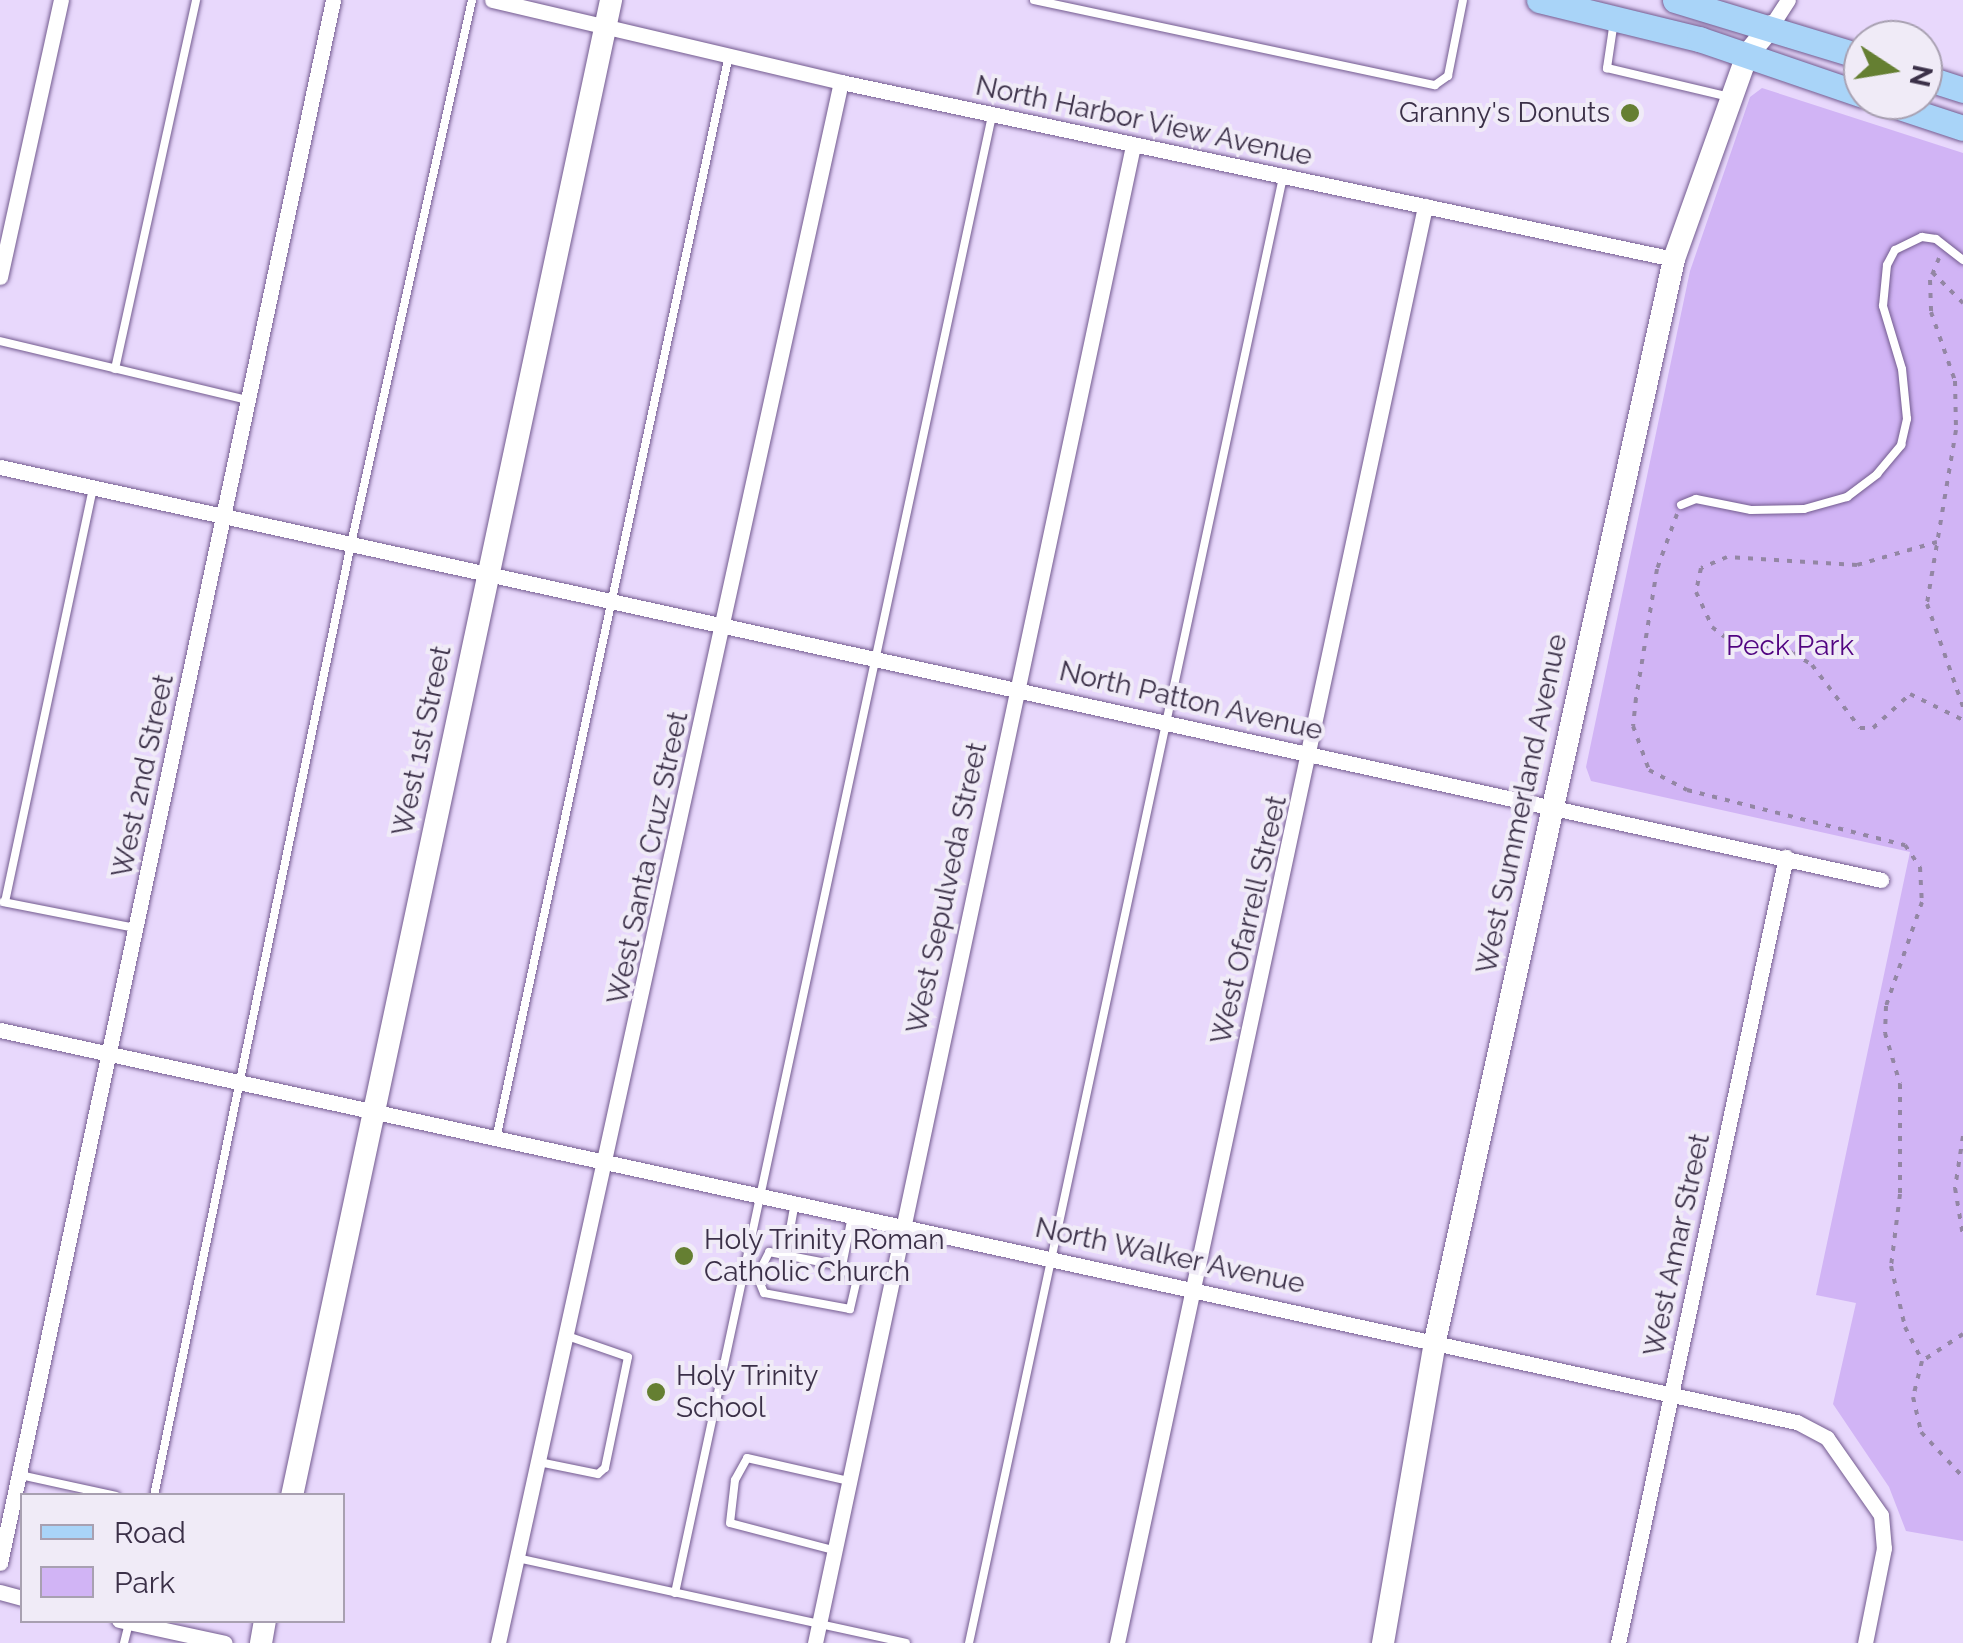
<!DOCTYPE html>
<style>
body{margin:0}
#map{position:relative;width:1963px;height:1643px;overflow:hidden;background:#e8d8fc;font-family:Raleway,sans-serif}
div>[style]{position:absolute}
[style*='--x']{left:calc(var(--x)*1px);top:calc(var(--y)*1px);width:calc(var(--w)*1px);rotate:calc(var(--a)*1deg)}
.green>*{inset:0;background:#d1b4f5}
.path>*{height:4px;margin-top:-2px;transform-origin:0;background:repeating-linear-gradient(90deg,#9386a4 0 5px,transparent 0 13px)}
.roads{filter:drop-shadow(0 0 2px #735b8f) drop-shadow(0 0 2px #735b8f)}
.lane>*{height:8px;margin:-4px;padding:0 4px;transform-origin:4px;border-radius:4px;background:#fff}
.street>*{height:15px;margin:-7.5px;padding:0 7.5px;transform-origin:7.5px;border-radius:7.5px;background:#fff}
.secondary>*{height:22px;margin:-11px;padding:0 11px;transform-origin:11px;border-radius:11px;background:#fff}
.primary>*{height:25px;margin:-12.5px;padding:0 12.5px;transform-origin:12.5px;border-radius:12.5px;background:#a9d4f8}
.dots>*{width:28px;height:28px;translate:-50% -50%;box-sizing:border-box;border:5px solid #f0ebf7;border-radius:50%}
span{translate:-50% -50%;white-space:nowrap;text-align:center;line-height:1.15;-webkit-text-stroke:8px #f0ebf7;paint-order:stroke}
.poi-label{font-size:28px;color:#3b3048}
.right{translate:-100% -50%;text-align:right}
.left{translate:0 -50%;text-align:left}
.street-label{font-size:28px;color:#3b3048}
.park-label{font-size:28px;color:#510481}
.legend{position:absolute;left:20px;top:1493px;width:325px;height:130px;box-sizing:border-box;background:#f0ebf7;border:2px solid #a8a0b1;margin:0;padding:12px 18px;list-style:none;font-size:30px;color:#3b3048}
.legend li{display:flex;align-items:center;gap:20px;height:50px}
.legend b{width:50px;border:2px solid #a8a0b1}
.north{position:absolute;left:1843px;top:20px;width:100px;height:100px;box-sizing:border-box;background:#f0ebf7;border:2px solid #a8a0b1;border-radius:50%;rotate:102deg;font-size:28px;font-weight:700;line-height:40px;text-align:center;color:#3b3048}
.north::after{content:'';display:block;margin:auto;width:35px;height:45px;background:#657f32;clip-path:polygon(50% 0,100% 100%,50% 72%,0 100%)}
</style>
<div id="map">
<div class="green">
<div style="clip-path:polygon(1762px 88px,1963px 153px,1963px 1541px,1906px 1531px,1889px 1487px,1833px 1404px,1856px 1303px,1816px 1295px,1910px 852px,1591px 781px,1586px 767px,1690px 271px,1750px 97px)"></div>
</div>
<div class="path">
<div style="--x:1939;--y:258;--w:24;--a:112"></div>
<div style="--x:1930;--y:280;--w:32;--a:88"></div>
<div style="--x:1931;--y:312;--w:73;--a:70.8"></div>
<div style="--x:1955;--y:381;--w:49;--a:88.8"></div>
<div style="--x:1956;--y:430;--w:176;--a:99.5"></div>
<div style="--x:1927;--y:604;--w:109;--a:70.7"></div>
<div style="--x:1932;--y:272;--w:44;--a:45"></div>
<div style="--x:1677;--y:514;--w:59;--a:110"></div>
<div style="--x:1657;--y:569;--w:131;--a:99.2"></div>
<div style="--x:1636;--y:698;--w:28;--a:96"></div>
<div style="--x:1633;--y:726;--w:47;--a:70"></div>
<div style="--x:1649;--y:770;--w:43;--a:27.8"></div>
<div style="--x:1687;--y:790;--w:225;--a:14.2"></div>
<div style="--x:1905;--y:845;--w:27;--a:56"></div>
<div style="--x:1920;--y:867;--w:35;--a:87"></div>
<div style="--x:1922;--y:902;--w:110;--a:109.1"></div>
<div style="--x:1886;--y:1006;--w:27;--a:92"></div>
<div style="--x:1885;--y:1033;--w:53;--a:73.6"></div>
<div style="--x:1900;--y:1084;--w:110;--a:90"></div>
<div style="--x:1900;--y:1194;--w:73;--a:97.1"></div>
<div style="--x:1891;--y:1266;--w:63;--a:77.1"></div>
<div style="--x:1905;--y:1327;--w:38;--a:63"></div>
<div style="--x:1937;--y:542;--w:83;--a:164"></div>
<div style="--x:1857;--y:565;--w:130;--a:-176.5"></div>
<div style="--x:1727;--y:557;--w:28;--a:157"></div>
<div style="--x:1701;--y:568;--w:25;--a:102"></div>
<div style="--x:1696;--y:592;--w:38;--a:65"></div>
<div style="--x:1712;--y:627;--w:16;--a:38"></div>
<div style="--x:1725;--y:637;--w:70;--a:13.2"></div>
<div style="--x:1793;--y:653;--w:22;--a:32"></div>
<div style="--x:1812;--y:665;--w:79;--a:52.7"></div>
<div style="--x:1860;--y:728;--w:13;--a:0"></div>
<div style="--x:1873;--y:728;--w:50;--a:-42.6"></div>
<div style="--x:1910;--y:694;--w:59;--a:26.1"></div>
<div style="--x:1963;--y:1136;--w:53;--a:98.7"></div>
<div style="--x:1955;--y:1188;--w:49;--a:80.5"></div>
<div style="--x:1963;--y:1334;--w:49;--a:146.6"></div>
<div style="--x:1922;--y:1361;--w:37;--a:104"></div>
<div style="--x:1913;--y:1397;--w:36;--a:77"></div>
<div style="--x:1921;--y:1432;--w:62;--a:47"></div>
</div>
<div class="roads">
<div class="lane">
<div style="--x:1034;--y:0;--w:410;--a:12"></div>
<div style="--x:1435;--y:85;--w:16;--a:-35"></div>
<div style="--x:1448;--y:76;--w:77;--a:-78.8"></div>
<div style="--x:1614;--y:21;--w:48;--a:98.5"></div>
<div style="--x:1607;--y:68;--w:126;--a:13.3"></div>
<div style="--x:0;--y:341;--w:255;--a:13.4"></div>
<div style="--x:115;--y:369;--w:378;--a:-77.6"></div>
<div style="--x:1681;--y:505;--w:16;--a:-22"></div>
<div style="--x:1696;--y:499;--w:56;--a:11.3"></div>
<div style="--x:1751;--y:510;--w:53;--a:-1.1"></div>
<div style="--x:1804;--y:509;--w:45;--a:-15.6"></div>
<div style="--x:1847;--y:497;--w:38;--a:-37"></div>
<div style="--x:1877;--y:474;--w:38;--a:-50"></div>
<div style="--x:1901;--y:445;--w:27;--a:-77"></div>
<div style="--x:1907;--y:419;--w:50;--a:-95.7"></div>
<div style="--x:1902;--y:369;--w:66;--a:-106.8"></div>
<div style="--x:1883;--y:306;--w:41;--a:-84.4"></div>
<div style="--x:1887;--y:265;--w:17;--a:-62"></div>
<div style="--x:1895;--y:250;--w:30;--a:-26"></div>
<div style="--x:1922;--y:237;--w:14;--a:8"></div>
<div style="--x:1936;--y:239;--w:34;--a:38"></div>
<div style="--x:3;--y:902;--w:136;--a:11.1"></div>
<div style="--x:5;--y:902;--w:424;--a:-78"></div>
<div style="--x:496;--y:1139;--w:1109;--a:-77.87"></div>
<div style="--x:769;--y:1252;--w:74;--a:10.9"></div>
<div style="--x:842;--y:1266;--w:22;--a:51"></div>
<div style="--x:856;--y:1283;--w:27;--a:103"></div>
<div style="--x:850;--y:1309;--w:87;--a:-169.5"></div>
<div style="--x:764;--y:1293;--w:18;--a:-112"></div>
<div style="--x:757;--y:1276;--w:27;--a:-63"></div>
<div style="--x:786;--y:1252;--w:51;--a:-79.8"></div>
<div style="--x:842;--y:1266;--w:51;--a:-78.7"></div>
<div style="--x:539;--y:1462;--w:60;--a:11.5"></div>
<div style="--x:598;--y:1474;--w:9;--a:-41"></div>
<div style="--x:605;--y:1468;--w:113;--a:-78.3"></div>
<div style="--x:628;--y:1357;--w:65;--a:-161"></div>
<div style="--x:20;--y:1475;--w:98;--a:12.3"></div>
<div style="--x:154;--y:1496;--w:972;--a:-78.31"></div>
<div style="--x:351;--y:544;--w:557;--a:-77.46"></div>
<div style="--x:833;--y:1550;--w:106;--a:-165.3"></div>
<div style="--x:730;--y:1523;--w:43;--a:-83.4"></div>
<div style="--x:735;--y:1480;--w:25;--a:-61"></div>
<div style="--x:747;--y:1458;--w:105;--a:12.7"></div>
<div style="--x:517;--y:1558;--w:398;--a:12.3"></div>
<div style="--x:675;--y:1593;--w:1511;--a:-77.89"></div>
<div style="--x:124;--y:1643;--w:21;--a:-76"></div>
<div style="--x:969;--y:1643;--w:1499;--a:-77.91"></div>
</div>
<div class="street">
<div style="--x:492;--y:0;--w:359;--a:13.2"></div>
<div style="--x:841;--y:82;--w:852;--a:12"></div>
<div style="--x:1771;--y:26;--w:31;--a:-57"></div>
<div style="--x:0;--y:277;--w:284;--a:-77.6"></div>
<div style="--x:0;--y:467;--w:1926;--a:12.38"></div>
<div style="--x:0;--y:1030;--w:1839;--a:12.31"></div>
<div style="--x:1797;--y:1422;--w:34;--a:28"></div>
<div style="--x:1827;--y:1438;--w:94;--a:55"></div>
<div style="--x:1881;--y:1515;--w:33;--a:85"></div>
<div style="--x:1884;--y:1548;--w:97;--a:101.3"></div>
<div style="--x:0;--y:1563;--w:1598;--a:-77.97"></div>
<div style="--x:0;--y:1592;--w:23;--a:15"></div>
<div style="--x:119;--y:1620;--w:108;--a:12.2"></div>
<div style="--x:498;--y:1643;--w:1598;--a:-77.61"></div>
<div style="--x:815;--y:1643;--w:1531;--a:-78.01"></div>
<div style="--x:1117;--y:1643;--w:1470;--a:-77.9"></div>
<div style="--x:1618;--y:1643;--w:804;--a:-77.94"></div>
</div>
<div class="secondary">
<div style="--x:292;--y:1496;--w:1530;--a:-77.96"></div>
<div style="--x:261;--y:1643;--w:23;--a:-80"></div>
<div style="--x:1383;--y:1643;--w:306;--a:-80.2"></div>
<div style="--x:1435;--y:1341;--w:1108;--a:-77.54"></div>
<div style="--x:1674;--y:259;--w:217;--a:-70.3"></div>
<div style="--x:1747;--y:55;--w:38;--a:-50"></div>
</div>
<div class="primary">
<div style="--x:1539;--y:0;--w:165;--a:13.7"></div>
<div style="--x:1699;--y:39;--w:173;--a:18.9"></div>
<div style="--x:1675;--y:0;--w:196;--a:16.9"></div>
<div style="--x:1923;--y:77;--w:42;--a:18"></div>
<div style="--x:1878;--y:100;--w:89;--a:18.2"></div>
</div>
</div>
<div class="dots">
<div style="left:1630px;top:113px;background:#657f32"></div>
<div style="left:684px;top:1256px;background:#657f32"></div>
<div style="left:656px;top:1392px;background:#657f32"></div>
</div>
<div class="poi-label">
<span class="right" style="left:1610px;top:113px">Granny's Donuts</span>
<span class="left" style="left:704px;top:1256px">Holy Trinity Roman<br>Catholic Church</span>
<span class="left" style="left:676px;top:1392px">Holy Trinity<br>School</span>
</div>
<div class="street-label">
<span style="left:1144px;top:121px;rotate:12deg">North Harbor View Avenue</span>
<span style="left:1191px;top:701px;rotate:13deg">North Patton Avenue</span>
<span style="left:422px;top:741px;rotate:-78deg">West 1st Street</span>
<span style="left:143px;top:776px;rotate:-78deg">West 2nd Street</span>
<span style="left:1522px;top:804px;rotate:-78deg">West Summerland Avenue</span>
<span style="left:648px;top:858px;rotate:-78deg">West Santa Cruz Street</span>
<span style="left:947px;top:888px;rotate:-78deg">West Sepulveda Street</span>
<span style="left:1249px;top:920px;rotate:-77deg">West Ofarrell Street</span>
<span style="left:1677px;top:1245px;rotate:-78deg">West Amar Street</span>
<span style="left:1170px;top:1256px;rotate:12deg">North Walker Avenue</span>
</div>
<div class="park-label">
<span style="left:1790px;top:646px">Peck Park</span>
</div>
<ul class="legend">
<li><b style="height:12px;background:#a9d4f8"></b>Road</li>
<li><b style="height:28px;background:#d1b4f5"></b>Park</li>
</ul>
<div class="north">N</div>
</div>
